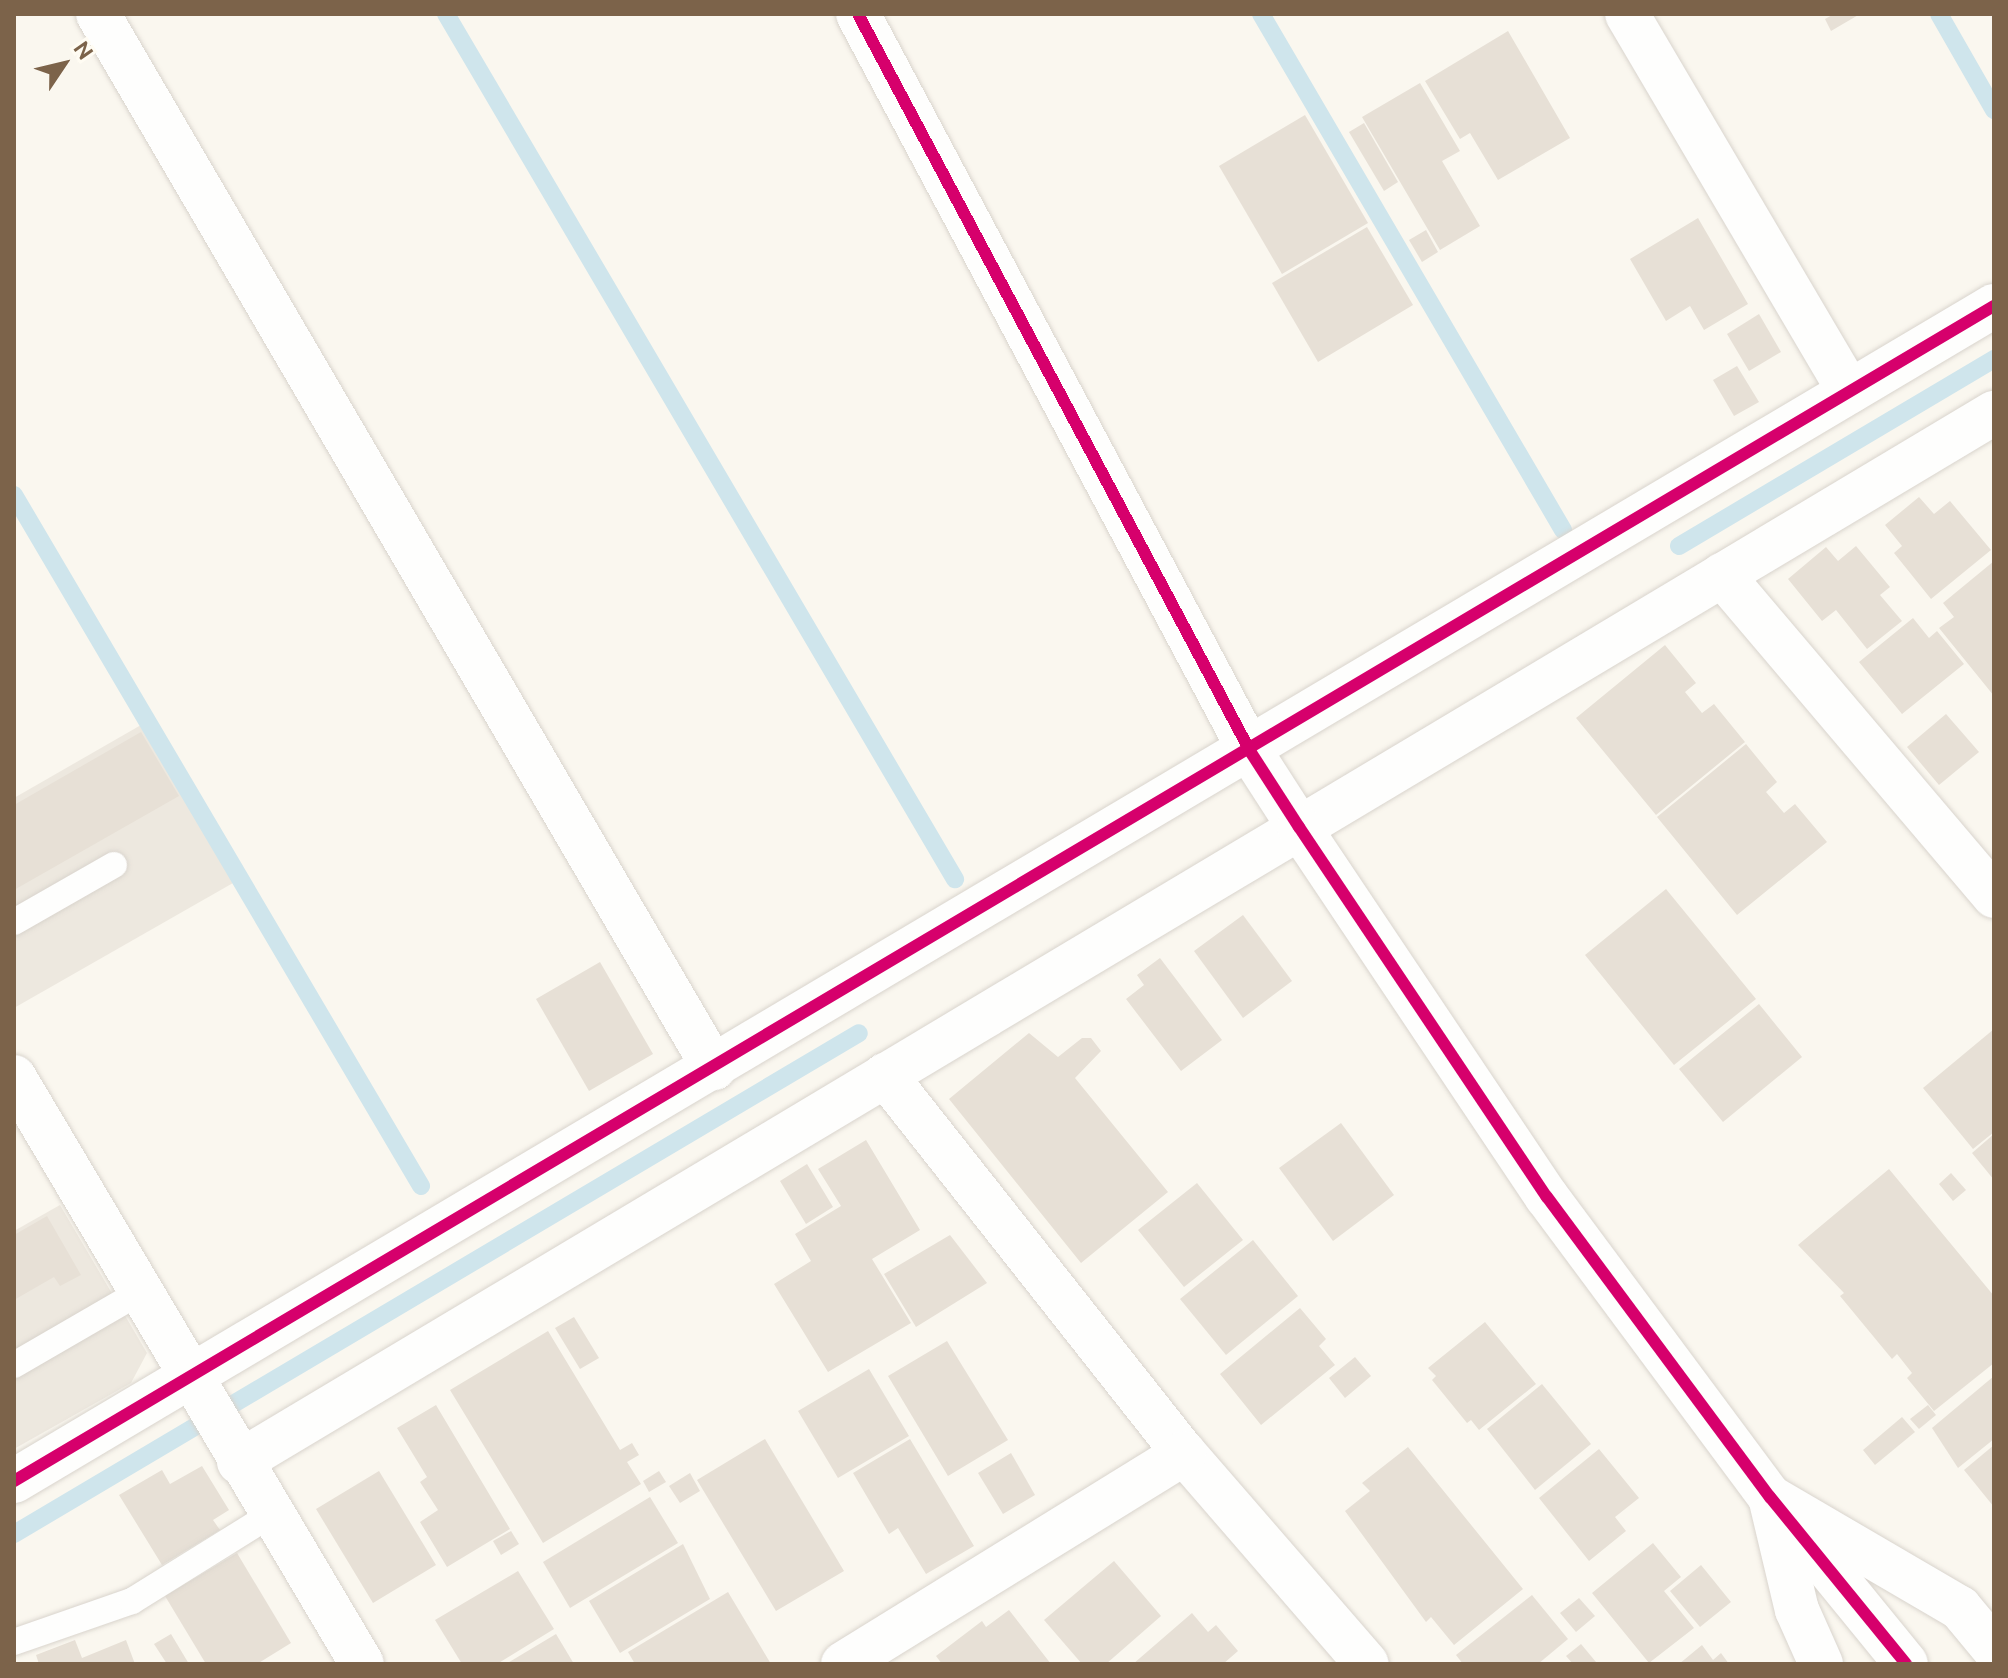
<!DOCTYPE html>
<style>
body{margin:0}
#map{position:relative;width:2008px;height:1678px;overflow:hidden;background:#faf7ef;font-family:Ubuntu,sans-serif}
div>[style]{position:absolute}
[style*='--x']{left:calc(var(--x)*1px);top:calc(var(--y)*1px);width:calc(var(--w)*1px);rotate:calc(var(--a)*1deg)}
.industrial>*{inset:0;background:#ede8df}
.stream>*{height:18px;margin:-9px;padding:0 9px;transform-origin:9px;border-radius:9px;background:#cfe5ec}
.building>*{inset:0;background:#e7e0d6}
.roads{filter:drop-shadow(0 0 2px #d9d4cd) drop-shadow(0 0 2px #d9d4cd)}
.service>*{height:26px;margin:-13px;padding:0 13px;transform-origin:13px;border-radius:13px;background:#fefefd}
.minor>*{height:44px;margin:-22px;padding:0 22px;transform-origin:22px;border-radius:22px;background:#fefefd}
.tertiary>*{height:44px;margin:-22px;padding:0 22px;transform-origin:22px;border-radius:22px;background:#fefefd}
.cycleway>*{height:12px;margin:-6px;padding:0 6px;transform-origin:6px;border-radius:6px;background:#d6006c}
span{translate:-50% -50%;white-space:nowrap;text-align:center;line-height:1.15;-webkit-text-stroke:8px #fffcf3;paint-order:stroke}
.frame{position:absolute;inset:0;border:16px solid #7c634a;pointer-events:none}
.north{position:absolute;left:24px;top:24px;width:80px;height:80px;-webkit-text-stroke:6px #fffcf3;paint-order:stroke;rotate:55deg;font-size:22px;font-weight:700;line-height:32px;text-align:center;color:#7c634a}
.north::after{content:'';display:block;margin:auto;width:28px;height:36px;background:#7c634a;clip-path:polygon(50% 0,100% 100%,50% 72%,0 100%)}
</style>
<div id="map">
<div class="industrial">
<div style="clip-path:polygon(141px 725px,233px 883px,14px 1008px,14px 798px)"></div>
<div style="clip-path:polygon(60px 1205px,147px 1353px,131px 1383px,14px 1449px,14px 1231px)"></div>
</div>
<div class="stream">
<div style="--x:446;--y:14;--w:1004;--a:59.53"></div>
<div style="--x:1261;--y:14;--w:598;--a:59.66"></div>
<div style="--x:1939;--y:14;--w:111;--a:60.2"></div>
<div style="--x:14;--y:495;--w:802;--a:59.5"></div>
<div style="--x:1679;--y:546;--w:366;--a:-30.7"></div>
<div style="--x:14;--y:1534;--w:982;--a:-30.66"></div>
</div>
<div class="building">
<div style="clip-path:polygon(1834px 14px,1860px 14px,1831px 31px,1825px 19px)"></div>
<div style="clip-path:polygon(1508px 31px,1570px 138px,1498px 180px,1470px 133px,1460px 139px,1425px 81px)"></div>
<div style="clip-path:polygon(1420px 83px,1460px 151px,1442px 161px,1480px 226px,1440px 250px,1362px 117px)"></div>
<div style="clip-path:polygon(1305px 115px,1368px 223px,1282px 274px,1219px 166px)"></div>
<div style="clip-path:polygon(1364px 123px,1398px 182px,1384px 191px,1349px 132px)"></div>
<div style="clip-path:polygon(1698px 218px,1748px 304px,1704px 330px,1690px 306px,1666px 321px,1630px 259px)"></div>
<div style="clip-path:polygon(1367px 227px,1413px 305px,1318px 362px,1272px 283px)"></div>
<div style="clip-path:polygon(1426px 230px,1438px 252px,1422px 262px,1409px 240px)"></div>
<div style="clip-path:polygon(1759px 314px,1781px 352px,1749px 371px,1727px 334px)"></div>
<div style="clip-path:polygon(1737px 366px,1759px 402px,1734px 416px,1713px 380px)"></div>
<div style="clip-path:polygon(1919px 497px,1934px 514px,1950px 501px,1991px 550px,1931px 599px,1894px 553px,1902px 546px,1885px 525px)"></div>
<div style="clip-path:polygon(1856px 546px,1890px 587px,1880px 595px,1902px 621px,1867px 649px,1836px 610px,1822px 621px,1788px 579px,1826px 547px,1838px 561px)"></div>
<div style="clip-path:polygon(1994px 561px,1994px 696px,1939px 628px,1954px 617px,1943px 603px)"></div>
<div style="clip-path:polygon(1913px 618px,1929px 638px,1937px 631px,1964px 664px,1902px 714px,1859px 662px)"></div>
<div style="clip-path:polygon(1665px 645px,1696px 683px,1685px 692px,1702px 713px,1714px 704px,1745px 742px,1656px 815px,1576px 718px)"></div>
<div style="clip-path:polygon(1946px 714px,1979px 752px,1939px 785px,1907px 747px)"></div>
<div style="clip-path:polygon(141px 732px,179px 796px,14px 890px,14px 805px)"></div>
<div style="clip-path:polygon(1746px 744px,1777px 782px,1766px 792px,1784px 813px,1795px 804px,1827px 842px,1737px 915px,1657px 817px)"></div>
<div style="clip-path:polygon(1666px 889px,1756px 999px,1674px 1065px,1585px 955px)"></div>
<div style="clip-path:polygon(1243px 915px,1292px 981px,1243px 1018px,1194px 951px)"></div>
<div style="clip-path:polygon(1160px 958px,1222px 1040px,1181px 1071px,1126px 999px,1144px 985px,1137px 975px)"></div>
<div style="clip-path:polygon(600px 962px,653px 1054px,589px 1091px,536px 999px)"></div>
<div style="clip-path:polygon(1759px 1004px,1802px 1057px,1723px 1122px,1679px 1069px)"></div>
<div style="clip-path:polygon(1994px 1029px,1994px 1132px,1973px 1149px,1923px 1088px)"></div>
<div style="clip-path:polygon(1029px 1033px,1058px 1057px,1082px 1038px,1091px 1038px,1101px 1051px,1075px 1078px,1168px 1192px,1081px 1263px,949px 1099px)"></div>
<div style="clip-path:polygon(1341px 1123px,1394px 1195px,1333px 1241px,1279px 1168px)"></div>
<div style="clip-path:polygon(1994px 1134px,1994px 1180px,1972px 1153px)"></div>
<div style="clip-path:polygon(866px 1140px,920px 1230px,872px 1259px,911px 1323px,828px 1372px,774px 1284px,811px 1261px,795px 1234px,841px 1206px,818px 1169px)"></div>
<div style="clip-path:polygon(807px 1164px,833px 1207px,806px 1224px,780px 1181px)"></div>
<div style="clip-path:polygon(1889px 1169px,1994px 1296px,1994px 1363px,1934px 1411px,1907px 1378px,1912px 1373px,1897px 1354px,1892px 1359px,1840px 1296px,1844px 1293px,1798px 1245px)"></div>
<div style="clip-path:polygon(1951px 1173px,1966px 1190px,1953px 1201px,1939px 1184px)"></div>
<div style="clip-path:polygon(1197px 1183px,1243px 1240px,1184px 1287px,1138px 1230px)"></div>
<div style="clip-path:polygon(47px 1216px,81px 1275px,60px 1286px,54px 1277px,14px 1300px,14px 1235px)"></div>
<div style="clip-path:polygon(950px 1235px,987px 1283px,916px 1327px,884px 1274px)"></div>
<div style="clip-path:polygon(1253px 1240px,1298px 1296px,1226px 1355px,1180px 1299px)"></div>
<div style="clip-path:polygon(1300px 1308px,1326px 1339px,1319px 1346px,1335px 1365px,1261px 1425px,1220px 1374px)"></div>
<div style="clip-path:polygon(574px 1317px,599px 1358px,580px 1369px,555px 1328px)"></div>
<div style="clip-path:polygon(1485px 1322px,1536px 1384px,1479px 1430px,1471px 1420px,1467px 1423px,1432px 1380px,1436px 1376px,1428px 1368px)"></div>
<div style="clip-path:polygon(548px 1331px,620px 1450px,632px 1443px,639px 1455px,627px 1462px,641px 1484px,543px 1543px,450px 1390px)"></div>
<div style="clip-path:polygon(947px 1341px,1008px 1440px,948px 1476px,888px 1376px)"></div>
<div style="clip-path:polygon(1355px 1357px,1371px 1376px,1345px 1398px,1329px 1378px)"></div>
<div style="clip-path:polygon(869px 1369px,909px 1436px,838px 1478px,798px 1411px)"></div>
<div style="clip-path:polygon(1994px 1376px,1994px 1439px,1958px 1468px,1932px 1428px)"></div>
<div style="clip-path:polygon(1542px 1384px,1591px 1444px,1535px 1490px,1487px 1429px)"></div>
<div style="clip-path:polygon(436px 1405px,510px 1529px,447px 1567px,420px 1522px,438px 1510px,420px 1482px,427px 1477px,397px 1428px)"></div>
<div style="clip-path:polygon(1928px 1405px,1936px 1415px,1919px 1429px,1910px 1419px)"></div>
<div style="clip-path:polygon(1902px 1417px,1915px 1432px,1875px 1465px,1863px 1450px)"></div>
<div style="clip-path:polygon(765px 1439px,844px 1571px,776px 1611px,697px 1480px)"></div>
<div style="clip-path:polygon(910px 1439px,974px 1546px,926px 1574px,898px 1528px,889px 1534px,853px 1473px)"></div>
<div style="clip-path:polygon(1994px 1445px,1994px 1507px,1964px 1470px)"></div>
<div style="clip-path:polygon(1408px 1447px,1523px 1589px,1454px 1645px,1431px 1617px,1426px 1622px,1345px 1511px,1370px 1491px,1362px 1483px)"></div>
<div style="clip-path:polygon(1599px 1449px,1639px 1498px,1615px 1517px,1626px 1531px,1589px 1561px,1539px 1498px)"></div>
<div style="clip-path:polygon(1011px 1453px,1035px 1495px,1003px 1514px,978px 1473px)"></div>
<div style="clip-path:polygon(202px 1466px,229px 1510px,213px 1520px,220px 1530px,162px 1565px,119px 1495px,162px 1470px,170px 1484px)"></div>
<div style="clip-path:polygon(379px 1471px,436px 1565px,373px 1603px,316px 1509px)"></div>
<div style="clip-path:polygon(659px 1471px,666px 1482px,649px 1492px,643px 1481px)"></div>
<div style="clip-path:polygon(690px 1473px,700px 1491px,680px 1503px,669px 1486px)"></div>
<div style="clip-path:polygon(650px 1497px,678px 1543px,570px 1608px,543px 1562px)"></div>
<div style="clip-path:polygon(511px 1531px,519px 1544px,501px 1555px,493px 1541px)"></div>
<div style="clip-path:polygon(1653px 1543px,1681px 1577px,1664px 1591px,1694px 1628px,1649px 1663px,1592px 1593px)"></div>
<div style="clip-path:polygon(683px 1544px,710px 1599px,620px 1653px,589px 1601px)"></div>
<div style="clip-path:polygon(237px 1553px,291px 1643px,257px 1664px,206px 1664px,165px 1596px)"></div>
<div style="clip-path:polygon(1114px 1561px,1161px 1616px,1106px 1664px,1082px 1664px,1044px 1620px)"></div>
<div style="clip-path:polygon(1701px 1565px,1731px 1602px,1700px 1627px,1670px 1591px)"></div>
<div style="clip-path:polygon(518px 1571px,554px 1629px,497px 1664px,462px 1664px,435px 1620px)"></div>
<div style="clip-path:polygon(728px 1592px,771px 1664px,635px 1664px,628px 1652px)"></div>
<div style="clip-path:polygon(1532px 1595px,1568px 1639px,1538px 1664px,1463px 1664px,1456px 1655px)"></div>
<div style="clip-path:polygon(1579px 1598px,1595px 1616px,1576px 1632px,1560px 1613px)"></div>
<div style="clip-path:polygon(1009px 1610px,1051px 1664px,942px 1664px,936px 1656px,982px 1621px,986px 1627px)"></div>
<div style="clip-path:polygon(1192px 1613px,1208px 1632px,1216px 1625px,1238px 1651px,1223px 1664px,1133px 1664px)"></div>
<div style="clip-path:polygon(171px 1634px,189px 1664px,167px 1664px,154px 1644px)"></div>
<div style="clip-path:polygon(556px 1634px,574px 1664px,506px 1664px)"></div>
<div style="clip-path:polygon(75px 1640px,82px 1658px,126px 1640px,135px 1664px,39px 1664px,36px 1655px)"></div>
<div style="clip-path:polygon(1581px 1644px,1596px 1662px,1593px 1664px,1573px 1664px,1566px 1656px)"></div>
<div style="clip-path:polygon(1702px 1645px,1713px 1660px,1721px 1653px,1729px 1664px,1679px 1664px)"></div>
</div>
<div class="roads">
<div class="service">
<div style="--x:14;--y:922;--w:115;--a:-29.7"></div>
<div style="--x:14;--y:1365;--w:146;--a:-30.1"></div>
<div style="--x:14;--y:1642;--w:125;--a:-19.2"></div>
<div style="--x:132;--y:1601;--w:163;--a:-31.9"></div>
</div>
<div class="minor">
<div style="--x:98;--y:14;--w:1221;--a:59.7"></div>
<div style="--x:1627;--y:14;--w:438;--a:59.5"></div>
<div style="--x:1722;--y:575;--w:421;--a:49.7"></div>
<div style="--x:885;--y:1075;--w:482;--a:51.7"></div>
<div style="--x:1184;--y:1453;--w:279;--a:49.1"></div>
<div style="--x:14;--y:1077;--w:682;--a:59.34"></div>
<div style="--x:239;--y:1462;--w:2045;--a:-30.87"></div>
<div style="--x:14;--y:1481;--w:2302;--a:-30.69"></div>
<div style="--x:1770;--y:1497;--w:220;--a:30.3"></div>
<div style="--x:1960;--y:1608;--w:53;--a:50.3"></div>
<div style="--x:1770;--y:1497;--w:116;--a:76.6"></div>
<div style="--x:1797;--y:1610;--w:59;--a:66"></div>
<div style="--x:843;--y:1664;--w:401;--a:-31.7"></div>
</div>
<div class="tertiary">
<div style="--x:858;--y:14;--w:835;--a:61.99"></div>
<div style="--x:1250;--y:751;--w:90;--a:57.2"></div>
<div style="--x:1299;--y:827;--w:445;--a:56.2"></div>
<div style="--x:1547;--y:1197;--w:374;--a:53.4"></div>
<div style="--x:1770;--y:1497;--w:215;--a:50.8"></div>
</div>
</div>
<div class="cycleway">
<div style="--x:858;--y:14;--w:835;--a:61.99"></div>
<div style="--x:1250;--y:751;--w:90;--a:57.2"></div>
<div style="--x:1299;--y:827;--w:445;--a:56.2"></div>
<div style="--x:1547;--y:1197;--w:374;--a:53.4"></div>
<div style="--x:1770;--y:1497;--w:215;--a:50.8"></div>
<div style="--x:14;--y:1481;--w:2302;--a:-30.69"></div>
</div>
<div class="frame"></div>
<div class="north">N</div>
</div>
